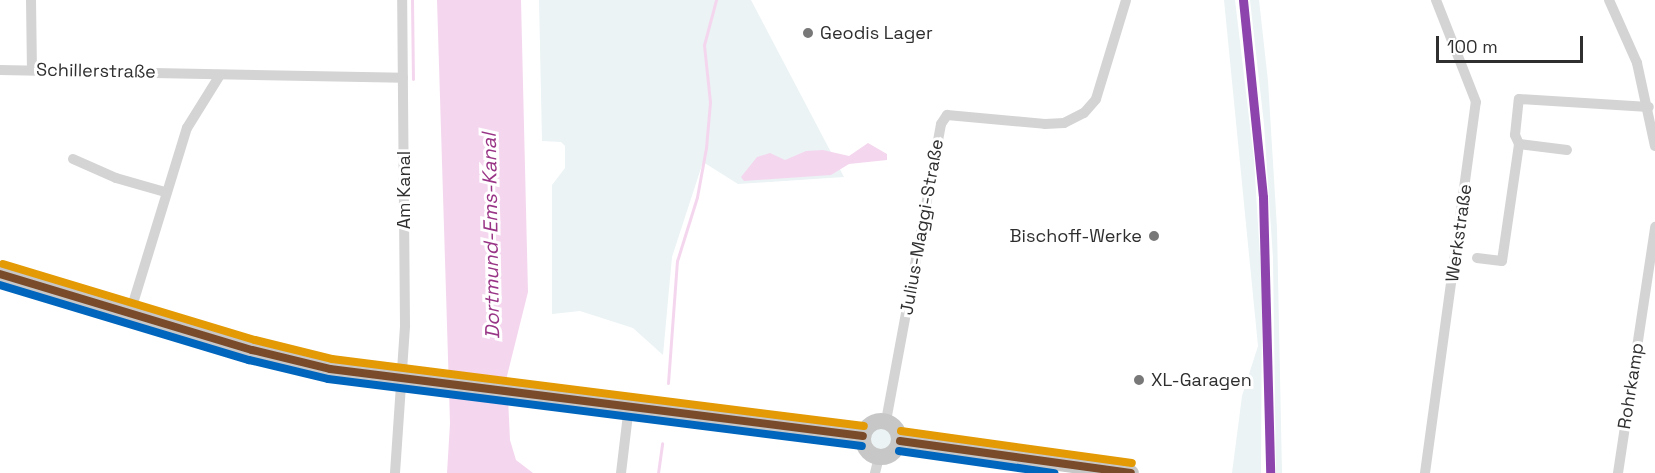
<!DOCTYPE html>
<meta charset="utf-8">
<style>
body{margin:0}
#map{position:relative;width:1655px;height:473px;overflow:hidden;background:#fff;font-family:"Space Grotesk",sans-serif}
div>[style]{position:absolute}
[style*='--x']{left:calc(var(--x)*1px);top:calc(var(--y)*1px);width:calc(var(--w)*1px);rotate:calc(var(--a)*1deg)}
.green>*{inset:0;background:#ebf3f5}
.round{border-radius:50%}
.water>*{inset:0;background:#f4d7ee}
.pier>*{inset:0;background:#fff}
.stream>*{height:3px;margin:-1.5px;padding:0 1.5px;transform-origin:1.5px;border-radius:1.5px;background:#f4d7ee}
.street>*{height:10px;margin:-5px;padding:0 5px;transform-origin:5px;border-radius:5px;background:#d4d4d4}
.primary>*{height:16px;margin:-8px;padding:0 8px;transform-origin:8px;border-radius:8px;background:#c7c7c7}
.primary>.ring{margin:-8px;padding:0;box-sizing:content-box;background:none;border:16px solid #c7c7c7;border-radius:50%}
.bus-1>*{height:8px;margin:-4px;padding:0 4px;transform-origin:4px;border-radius:4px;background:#7a4b2a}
.bus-2>*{height:8px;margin:-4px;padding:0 4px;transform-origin:4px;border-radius:4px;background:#0065bd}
.bus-3>*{height:8px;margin:-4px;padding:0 4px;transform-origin:4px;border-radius:4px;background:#e39a05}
.rail-1>*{height:9px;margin:-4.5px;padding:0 4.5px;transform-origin:4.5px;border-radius:4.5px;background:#8e44ad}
.dots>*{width:16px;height:16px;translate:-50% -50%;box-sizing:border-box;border:3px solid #fff;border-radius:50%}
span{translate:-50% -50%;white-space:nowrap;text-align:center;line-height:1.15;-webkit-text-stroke:6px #fff;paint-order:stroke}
.poi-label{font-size:18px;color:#2f2f2f}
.left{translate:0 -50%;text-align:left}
.right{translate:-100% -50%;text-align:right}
.street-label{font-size:18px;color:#2f2f2f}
.water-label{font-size:20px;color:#993586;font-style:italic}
.scale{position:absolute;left:1436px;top:36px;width:147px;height:27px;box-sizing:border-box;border:3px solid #2f2f2f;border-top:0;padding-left:8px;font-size:18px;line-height:21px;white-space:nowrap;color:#2f2f2f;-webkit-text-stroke:4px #fff;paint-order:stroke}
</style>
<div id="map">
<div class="green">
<div style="clip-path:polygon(539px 0,751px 0,844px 177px,738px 184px,703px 162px,672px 257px,663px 355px,633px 328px,580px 311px,552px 314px,552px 185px,565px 168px,565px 146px,561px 142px,542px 141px)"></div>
<div style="clip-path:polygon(1224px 0,1235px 0,1254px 160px,1262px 289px,1261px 473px,1232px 473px,1242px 396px,1258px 346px)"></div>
<div style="clip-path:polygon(1250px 0,1259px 0,1268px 81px,1277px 228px,1282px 473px,1276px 473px,1273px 258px,1264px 124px)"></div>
<div class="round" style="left:871px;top:426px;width:24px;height:24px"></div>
</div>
<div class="water">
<div style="clip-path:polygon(437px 0,521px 0,528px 292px,507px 376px,510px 440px,516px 460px,533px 473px,447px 473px,450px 423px)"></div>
<div style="clip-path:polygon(868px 143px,887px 154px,887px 160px,849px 164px,831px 175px,744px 181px,741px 177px,757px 157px,770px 153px,785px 160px,806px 151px,823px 150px,849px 156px)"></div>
</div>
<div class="pier">
<div style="clip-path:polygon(445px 373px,511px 381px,512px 403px,446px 394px)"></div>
</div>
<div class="stream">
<div style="--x:412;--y:0;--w:79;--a:89.3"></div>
<div style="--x:668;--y:383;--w:122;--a:-85.8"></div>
<div style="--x:677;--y:261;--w:67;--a:-72.6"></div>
<div style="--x:697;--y:197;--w:50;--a:-79.6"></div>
<div style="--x:706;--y:148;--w:46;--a:-85"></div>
<div style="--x:710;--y:102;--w:57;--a:-96"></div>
<div style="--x:704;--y:45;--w:47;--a:-75.1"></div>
<div style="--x:658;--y:473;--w:30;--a:-82"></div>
</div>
<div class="street">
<div style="--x:31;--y:0;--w:70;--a:89.2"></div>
<div style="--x:1609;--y:0;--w:69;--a:66"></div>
<div style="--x:1637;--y:63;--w:85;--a:77.8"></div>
<div style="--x:0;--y:70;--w:403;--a:1.1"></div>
<div style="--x:1567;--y:150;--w:48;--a:-172.9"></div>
<div style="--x:1519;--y:144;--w:10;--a:-114"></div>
<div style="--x:1515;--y:135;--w:36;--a:-84"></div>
<div style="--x:1519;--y:99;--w:130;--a:3.5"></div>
<div style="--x:73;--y:159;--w:47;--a:23.8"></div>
<div style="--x:116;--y:178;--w:51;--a:15.9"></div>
<div style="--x:1477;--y:258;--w:25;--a:7"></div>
<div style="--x:1502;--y:261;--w:118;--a:-81.7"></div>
<div style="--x:130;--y:313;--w:194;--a:-72.9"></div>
<div style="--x:187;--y:128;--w:62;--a:-58.1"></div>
<div style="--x:886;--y:421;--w:302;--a:-79.5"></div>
<div style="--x:941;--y:124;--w:11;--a:-56"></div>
<div style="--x:947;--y:115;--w:98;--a:5.2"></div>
<div style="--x:1045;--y:124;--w:19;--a:-3"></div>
<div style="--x:1064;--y:123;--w:22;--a:-27"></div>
<div style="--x:1084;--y:113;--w:18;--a:-49"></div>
<div style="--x:1096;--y:99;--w:103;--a:-73.1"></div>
<div style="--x:395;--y:473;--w:148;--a:-86.1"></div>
<div style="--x:405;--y:325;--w:325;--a:-90.5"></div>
<div style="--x:621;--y:473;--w:67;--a:-83.2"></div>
<div style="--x:875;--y:473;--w:16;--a:-76"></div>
<div style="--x:1425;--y:473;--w:374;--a:-82.2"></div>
<div style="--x:1476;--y:102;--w:110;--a:-111.4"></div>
<div style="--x:1618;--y:473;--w:249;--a:-81.4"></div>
</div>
<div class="primary">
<div style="--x:0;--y:274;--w:263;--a:16.8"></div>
<div style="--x:252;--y:350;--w:80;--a:13.7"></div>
<div style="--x:330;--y:369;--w:537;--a:7.16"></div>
<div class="ring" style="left:863px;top:421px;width:20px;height:20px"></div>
<div style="--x:900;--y:441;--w:233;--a:7.9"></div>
</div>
<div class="bus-1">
<div style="--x:0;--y:274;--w:263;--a:16.8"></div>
<div style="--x:252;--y:350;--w:80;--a:13.7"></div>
<div style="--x:330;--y:369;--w:537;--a:7.16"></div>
<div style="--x:900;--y:441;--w:233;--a:7.9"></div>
</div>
<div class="bus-2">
<div style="--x:0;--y:285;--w:260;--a:16.8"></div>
<div style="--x:249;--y:360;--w:81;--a:13.5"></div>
<div style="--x:328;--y:379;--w:538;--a:7.15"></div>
<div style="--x:899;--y:451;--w:157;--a:8.1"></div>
</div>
<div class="bus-3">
<div style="--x:3;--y:264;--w:263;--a:16.8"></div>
<div style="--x:255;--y:340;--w:79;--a:13.9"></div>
<div style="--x:332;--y:359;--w:536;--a:7.18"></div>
<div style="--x:901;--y:431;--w:233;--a:7.9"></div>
</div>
<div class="rail-1">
<div style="--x:1243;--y:0;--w:198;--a:84.2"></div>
<div style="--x:1263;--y:197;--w:276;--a:88.5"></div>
</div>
<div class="dots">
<div style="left:808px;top:33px;background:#787878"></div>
<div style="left:1154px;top:236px;background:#787878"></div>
<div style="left:1139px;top:380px;background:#787878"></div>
</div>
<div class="poi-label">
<span class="left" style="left:820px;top:33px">Geodis Lager</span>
<span class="right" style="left:1142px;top:236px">Bischoff-Werke</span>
<span class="left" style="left:1151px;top:380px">XL-Garagen</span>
</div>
<div class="street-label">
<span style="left:96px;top:71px;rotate:1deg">Schillerstraße</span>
<span style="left:404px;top:190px;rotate:-90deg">Am Kanal</span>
<span style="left:922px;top:227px;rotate:-80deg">Julius-Maggi-Straße</span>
<span style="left:1459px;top:233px;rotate:-82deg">Werkstraße</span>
<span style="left:1631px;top:386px;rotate:-81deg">Rohrkamp</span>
</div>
<div class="water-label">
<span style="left:491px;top:236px;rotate:-91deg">Dortmund-Ems-Kanal</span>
</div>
<div class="scale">100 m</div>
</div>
